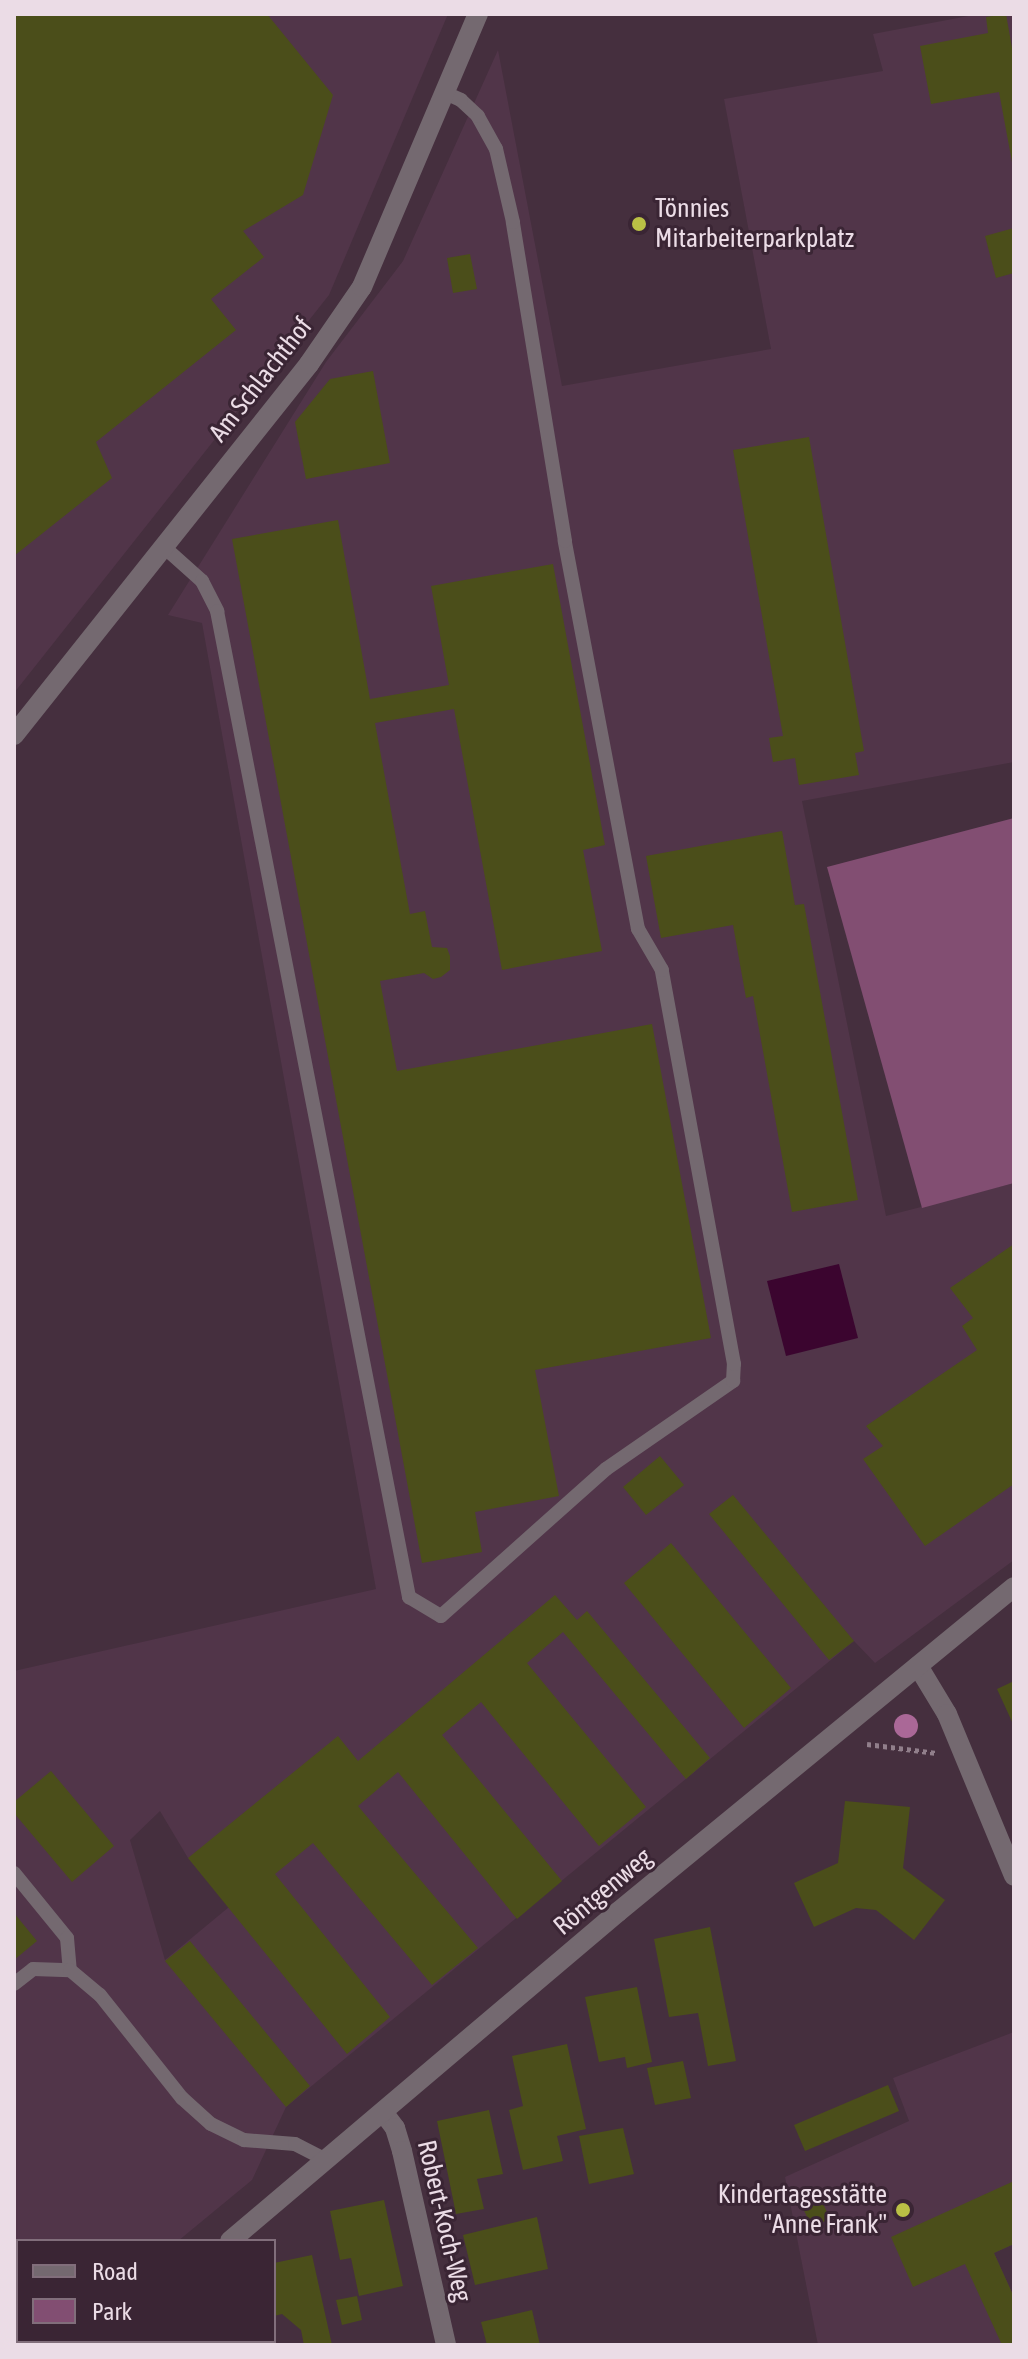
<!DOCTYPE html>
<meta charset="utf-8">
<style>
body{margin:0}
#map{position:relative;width:1028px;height:2359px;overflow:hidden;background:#452f3e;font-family:"Asap Condensed",sans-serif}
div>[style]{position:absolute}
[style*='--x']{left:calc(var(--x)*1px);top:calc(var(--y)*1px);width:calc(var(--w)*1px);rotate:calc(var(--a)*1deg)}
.built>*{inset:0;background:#513549}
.green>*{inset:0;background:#824e72}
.water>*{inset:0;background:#3b052f}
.building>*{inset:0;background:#4b4e1a}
.path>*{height:5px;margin-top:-2.5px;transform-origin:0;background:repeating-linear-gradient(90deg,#917f8b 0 4px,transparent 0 8px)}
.lane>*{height:14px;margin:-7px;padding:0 7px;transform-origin:7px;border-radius:7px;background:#746970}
.street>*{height:20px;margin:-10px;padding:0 10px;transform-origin:10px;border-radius:10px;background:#746970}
.trees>*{width:24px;height:24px;margin:-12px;border-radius:50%;background:#aa6897}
.dots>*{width:22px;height:22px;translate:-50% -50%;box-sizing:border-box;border:4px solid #3a2534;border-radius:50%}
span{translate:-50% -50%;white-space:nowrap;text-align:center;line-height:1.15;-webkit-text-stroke:6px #3a2534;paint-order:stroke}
.poi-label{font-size:26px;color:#ebdce6}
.left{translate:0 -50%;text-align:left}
.right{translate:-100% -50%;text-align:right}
.street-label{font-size:26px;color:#ebdce6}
.frame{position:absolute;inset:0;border:16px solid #ebdce6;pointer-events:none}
.legend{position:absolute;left:16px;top:2239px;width:260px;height:104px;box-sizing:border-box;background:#3a2534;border:2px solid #816e7b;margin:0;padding:10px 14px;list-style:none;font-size:24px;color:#ebdce6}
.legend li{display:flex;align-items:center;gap:16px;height:40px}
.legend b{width:40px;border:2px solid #816e7b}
</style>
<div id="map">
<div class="built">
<div style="clip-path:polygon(14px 14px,448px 14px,329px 295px,14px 693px)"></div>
<div style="clip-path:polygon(evenodd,979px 14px,1014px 14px,1014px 762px,802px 801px,886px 1216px,1014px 1183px,1014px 1560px,875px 1663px,854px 1641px,286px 2107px,252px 2180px,178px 2241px,18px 2241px,18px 2341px,58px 2341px,53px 2345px,14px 2345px,14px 1671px,376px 1589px,202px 623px,168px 615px,326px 362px,403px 261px,498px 50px,562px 386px,771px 349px,724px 99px,883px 71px,873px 34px,979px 14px,160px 1811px,188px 1858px,229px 1907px,165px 1960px,130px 1840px,160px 1811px)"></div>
<div style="clip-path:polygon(1014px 2032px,1014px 2244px,994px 2253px,1014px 2297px,1014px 2345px,818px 2345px,785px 2177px,909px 2121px,893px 2078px)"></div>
</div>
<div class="green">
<div style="clip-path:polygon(1014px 818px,1014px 1183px,922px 1208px,827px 867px)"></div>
</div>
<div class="water">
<div style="clip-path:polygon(839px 1264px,858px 1338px,786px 1356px,767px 1281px)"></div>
</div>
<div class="building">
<div style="clip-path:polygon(14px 14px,267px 14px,333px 95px,303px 195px,243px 231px,264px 257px,211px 299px,236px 330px,96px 442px,112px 478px,14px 556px)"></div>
<div style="clip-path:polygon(1006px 14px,1014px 59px,1012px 162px,999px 92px,931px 104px,920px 46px,988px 33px,986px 17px)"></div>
<div style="clip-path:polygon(1014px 228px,1014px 273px,996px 278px,985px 236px)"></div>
<div style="clip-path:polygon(470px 254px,477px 289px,453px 293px,447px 258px)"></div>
<div style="clip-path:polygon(373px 371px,390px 463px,306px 479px,295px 422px,330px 379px)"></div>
<div style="clip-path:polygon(809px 437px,864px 751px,855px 753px,859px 775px,799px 785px,795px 758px,773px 762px,769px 738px,783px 736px,733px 450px)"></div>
<div style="clip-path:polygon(338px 520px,370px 699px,449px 685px,431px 586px,553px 564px,605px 845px,583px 850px,602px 951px,502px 970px,454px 709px,375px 723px,410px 914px,425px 911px,432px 947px,447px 948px,450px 956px,450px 970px,441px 977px,433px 979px,424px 973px,380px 981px,397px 1071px,652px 1024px,711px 1338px,535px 1370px,559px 1496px,475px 1512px,482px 1552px,422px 1563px,232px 539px)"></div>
<div style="clip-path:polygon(782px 831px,795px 905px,804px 904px,858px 1200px,792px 1212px,753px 996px,746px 998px,733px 925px,661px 938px,646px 856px)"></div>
<div style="clip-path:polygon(1014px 1244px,1014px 1484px,925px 1546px,863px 1459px,883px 1446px,866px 1426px,977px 1350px,962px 1326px,973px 1318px,950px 1288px)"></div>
<div style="clip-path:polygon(660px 1456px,684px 1485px,646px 1515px,623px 1487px)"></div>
<div style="clip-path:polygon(733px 1495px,854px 1641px,829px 1660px,709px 1514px)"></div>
<div style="clip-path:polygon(671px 1543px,791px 1688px,744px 1728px,624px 1583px)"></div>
<div style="clip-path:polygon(555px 1595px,577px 1620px,587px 1611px,710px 1758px,686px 1779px,563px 1632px,527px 1663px,646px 1807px,599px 1846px,481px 1702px,442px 1735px,562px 1881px,517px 1919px,398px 1772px,358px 1806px,478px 1948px,432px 1985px,313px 1843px,275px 1874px,390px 2017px,347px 2054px,188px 1858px,338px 1736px,358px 1761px)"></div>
<div style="clip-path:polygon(1014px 1681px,1014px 1726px,997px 1689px)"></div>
<div style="clip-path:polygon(51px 1771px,114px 1846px,72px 1882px,14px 1813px,14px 1802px)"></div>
<div style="clip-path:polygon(845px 1801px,910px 1807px,903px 1868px,945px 1900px,914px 1940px,876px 1910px,856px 1908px,814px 1927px,794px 1883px,838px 1863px)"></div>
<div style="clip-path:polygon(14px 1913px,37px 1941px,14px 1960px)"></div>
<div style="clip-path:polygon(710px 1927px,736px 2061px,708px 2066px,698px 2013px,669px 2017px,654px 1939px)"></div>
<div style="clip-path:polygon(190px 1941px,310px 2086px,286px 2107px,165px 1961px)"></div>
<div style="clip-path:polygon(637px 1987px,652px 2062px,627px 2068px,625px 2057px,599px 2062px,585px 1997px)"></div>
<div style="clip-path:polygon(567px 2044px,586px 2129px,557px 2136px,563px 2161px,523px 2170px,509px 2110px,523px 2106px,512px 2056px)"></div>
<div style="clip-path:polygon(683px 2061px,691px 2098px,655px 2105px,647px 2068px)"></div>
<div style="clip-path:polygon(888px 2085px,899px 2111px,805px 2151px,794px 2125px)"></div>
<div style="clip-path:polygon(489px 2110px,503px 2174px,477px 2179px,484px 2209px,456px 2214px,437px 2121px)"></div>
<div style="clip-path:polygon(623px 2128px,634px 2174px,589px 2184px,579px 2136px)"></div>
<div style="clip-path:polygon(1014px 2181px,1014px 2244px,994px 2253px,1014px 2297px,1014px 2345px,1002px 2345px,965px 2264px,913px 2287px,891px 2237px)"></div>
<div style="clip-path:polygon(817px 2190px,830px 2219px,812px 2227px,798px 2198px)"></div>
<div style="clip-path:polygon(384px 2200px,403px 2286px,359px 2296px,351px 2258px,340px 2260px,330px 2211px)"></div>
<div style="clip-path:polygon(537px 2217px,548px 2269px,475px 2285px,463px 2235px)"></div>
<div style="clip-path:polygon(312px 2255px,332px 2345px,304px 2345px,301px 2330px,282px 2314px,274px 2316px,274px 2263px)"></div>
<div style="clip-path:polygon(357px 2296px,362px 2320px,342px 2325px,336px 2300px)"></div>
<div style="clip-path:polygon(532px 2310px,540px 2345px,487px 2345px,481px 2322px)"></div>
<div style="clip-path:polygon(194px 2341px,247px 2341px,248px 2345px,194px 2345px)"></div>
</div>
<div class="path">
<div style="--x:867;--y:1744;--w:70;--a:7.4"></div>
</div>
<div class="lane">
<div style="--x:164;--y:547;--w:51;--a:41.8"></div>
<div style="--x:202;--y:581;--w:34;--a:63"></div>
<div style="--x:217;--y:611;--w:1005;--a:78.98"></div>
<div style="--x:409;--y:1597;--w:37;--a:31"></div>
<div style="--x:441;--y:1616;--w:221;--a:-41.7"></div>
<div style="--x:606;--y:1469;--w:155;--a:-34.7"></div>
<div style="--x:733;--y:1381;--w:17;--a:-87"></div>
<div style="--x:734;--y:1364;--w:401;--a:-100.4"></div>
<div style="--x:662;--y:970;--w:48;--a:-120.3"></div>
<div style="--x:638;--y:929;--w:395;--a:-100.7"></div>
<div style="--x:565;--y:541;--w:323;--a:-99.3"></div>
<div style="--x:513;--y:222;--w:75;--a:-103.1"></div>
<div style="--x:496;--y:149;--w:38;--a:-119"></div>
<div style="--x:478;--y:116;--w:23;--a:-137"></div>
<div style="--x:461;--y:100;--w:20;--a:-156"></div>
<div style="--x:14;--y:1873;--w:84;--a:50.8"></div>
<div style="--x:67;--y:1938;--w:32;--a:85"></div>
<div style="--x:14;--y:1984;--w:24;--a:-38"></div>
<div style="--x:33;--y:1969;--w:37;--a:2"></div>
<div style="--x:70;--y:1970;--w:39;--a:40"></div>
<div style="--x:100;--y:1995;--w:132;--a:51.5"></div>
<div style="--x:182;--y:2098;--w:39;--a:42"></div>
<div style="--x:211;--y:2124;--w:37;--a:26"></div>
<div style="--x:244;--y:2140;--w:51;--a:4.5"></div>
<div style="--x:295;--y:2144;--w:35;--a:27"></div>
</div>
<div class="street">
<div style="--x:14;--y:735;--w:474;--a:-51.5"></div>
<div style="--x:309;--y:364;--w:93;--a:-55.5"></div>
<div style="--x:362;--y:287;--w:297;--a:-67"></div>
<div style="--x:918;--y:1666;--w:56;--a:58.9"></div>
<div style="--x:947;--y:1714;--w:175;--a:67.5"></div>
<div style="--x:383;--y:2112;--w:20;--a:53"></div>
<div style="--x:395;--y:2128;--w:24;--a:73"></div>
<div style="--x:402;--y:2151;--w:199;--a:77.2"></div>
<div style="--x:230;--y:2241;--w:509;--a:-40.3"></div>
<div style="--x:618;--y:1912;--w:512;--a:-39.38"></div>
<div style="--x:108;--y:2345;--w:6;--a:-39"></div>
</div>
<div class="trees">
<div style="left:906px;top:1726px"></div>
</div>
<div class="dots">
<div style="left:639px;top:224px;background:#bac045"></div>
<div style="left:903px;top:2210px;background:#bac045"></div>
</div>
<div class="poi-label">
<span class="left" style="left:655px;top:224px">Tönnies<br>Mitarbeiterparkplatz</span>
<span class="right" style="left:887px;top:2210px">Kindertagesstätte<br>"Anne Frank"</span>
</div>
<div class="street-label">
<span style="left:261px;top:380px;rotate:-52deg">Am Schlachthof</span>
<span style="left:603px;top:1892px;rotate:-40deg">Röntgenweg</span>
<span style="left:444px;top:2221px;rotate:77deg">Robert-Koch-Weg</span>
</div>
<div class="frame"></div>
<ul class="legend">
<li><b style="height:10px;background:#746970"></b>Road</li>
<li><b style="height:22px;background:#824e72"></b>Park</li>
</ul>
</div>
